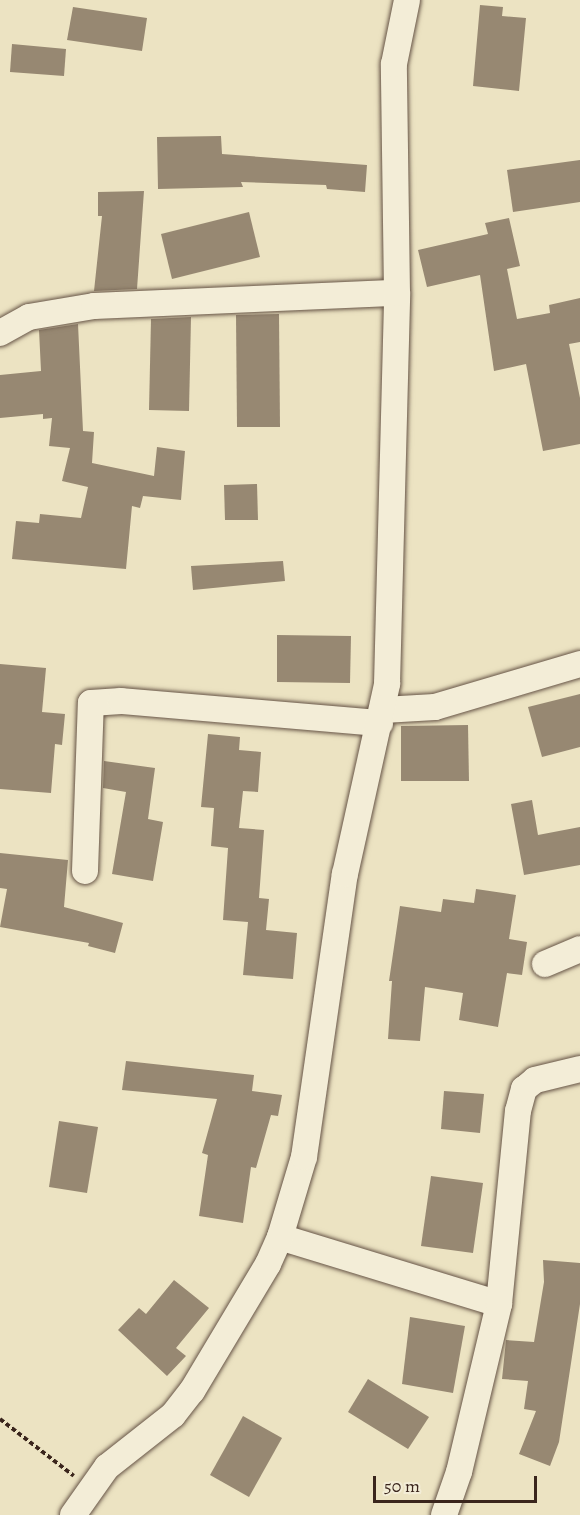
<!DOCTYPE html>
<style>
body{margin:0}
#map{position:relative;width:580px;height:1515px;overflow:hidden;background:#ece3c2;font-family:Alegreya,serif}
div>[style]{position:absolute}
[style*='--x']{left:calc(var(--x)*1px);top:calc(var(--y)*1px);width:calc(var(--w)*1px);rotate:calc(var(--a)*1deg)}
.building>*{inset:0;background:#978872}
.path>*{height:4px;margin-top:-2px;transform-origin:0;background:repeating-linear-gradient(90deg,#3a251c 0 4.5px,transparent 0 7.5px)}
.roads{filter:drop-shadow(0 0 2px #665446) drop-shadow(0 0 2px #665446)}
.minor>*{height:26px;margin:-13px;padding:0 13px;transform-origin:13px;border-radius:13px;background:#f3edd7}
span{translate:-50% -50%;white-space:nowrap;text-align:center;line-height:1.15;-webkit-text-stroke:5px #f3edd7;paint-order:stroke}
.scale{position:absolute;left:373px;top:1476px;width:164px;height:27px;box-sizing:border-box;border:3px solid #3a251c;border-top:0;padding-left:8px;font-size:18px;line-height:21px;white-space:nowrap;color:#3a251c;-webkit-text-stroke:4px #f3edd7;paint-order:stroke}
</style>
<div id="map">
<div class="building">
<div style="clip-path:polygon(480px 5px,503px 7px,502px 16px,526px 18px,519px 91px,473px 86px)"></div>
<div style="clip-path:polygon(73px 7px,147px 18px,142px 51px,67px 40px)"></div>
<div style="clip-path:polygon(12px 44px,66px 49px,64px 76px,10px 72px)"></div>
<div style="clip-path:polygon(221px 136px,222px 154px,367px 165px,365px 192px,327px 189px,326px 185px,241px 182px,243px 187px,158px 189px,157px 137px)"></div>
<div style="clip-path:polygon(580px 160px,580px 202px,513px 212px,507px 170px)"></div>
<div style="clip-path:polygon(144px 191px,137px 289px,94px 291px,102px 216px,98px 216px,98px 192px)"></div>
<div style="clip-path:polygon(249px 212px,260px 257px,172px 279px,161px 234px)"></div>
<div style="clip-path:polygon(509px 218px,520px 266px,507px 269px,517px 319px,550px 313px,549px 305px,580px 298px,580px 342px,569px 344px,580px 398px,580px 444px,543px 451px,526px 364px,494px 371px,480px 275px,427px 287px,418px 250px,488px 234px,485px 223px)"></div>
<div style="clip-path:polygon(279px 314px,280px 427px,237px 427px,236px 315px)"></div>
<div style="clip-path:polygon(191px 317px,189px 411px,149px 410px,151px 319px)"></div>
<div style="clip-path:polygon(78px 324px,83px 431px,94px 432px,92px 463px,154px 476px,157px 447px,185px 451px,181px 500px,143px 496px,140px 508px,132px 506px,126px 569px,12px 559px,16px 521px,39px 523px,40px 514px,81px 518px,88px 487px,62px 481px,70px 448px,49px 446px,52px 418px,43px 419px,43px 414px,0 418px,0 375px,41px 371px,39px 330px)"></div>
<div style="clip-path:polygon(257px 484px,258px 520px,225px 520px,224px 485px)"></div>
<div style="clip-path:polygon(283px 561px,285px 581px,193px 590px,191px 566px)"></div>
<div style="clip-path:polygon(277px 635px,351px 636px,350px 683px,277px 682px)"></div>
<div style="clip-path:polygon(0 664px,46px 668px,42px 712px,65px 714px,62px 745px,55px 744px,51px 793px,0 789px)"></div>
<div style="clip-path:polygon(580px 694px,580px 747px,542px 757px,528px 707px)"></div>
<div style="clip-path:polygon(468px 725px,469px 781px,401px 781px,401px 726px)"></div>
<div style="clip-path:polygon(208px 734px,240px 737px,239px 750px,261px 752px,258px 792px,243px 791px,239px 828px,264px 830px,259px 898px,269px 899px,266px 930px,297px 933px,293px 979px,243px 975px,248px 922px,223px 920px,228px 848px,211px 846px,214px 808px,201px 807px)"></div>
<div style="clip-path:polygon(104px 761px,155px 768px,148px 819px,163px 822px,153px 881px,112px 874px,126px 792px,103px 788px)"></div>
<div style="clip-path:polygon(532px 800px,538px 835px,580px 827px,580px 865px,524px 875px,511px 804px)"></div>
<div style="clip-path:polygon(0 853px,68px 860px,64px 907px,123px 923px,115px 953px,88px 946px,89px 943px,0 927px,7px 889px,0 888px)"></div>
<div style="clip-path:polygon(476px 889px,516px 895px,509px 939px,527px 942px,522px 975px,507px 973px,498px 1027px,459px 1020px,463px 993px,425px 987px,420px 1041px,388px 1039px,392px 981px,389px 981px,400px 906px,441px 912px,443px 899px,474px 903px)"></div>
<div style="clip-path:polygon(126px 1061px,254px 1075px,252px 1091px,282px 1095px,278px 1116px,271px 1115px,256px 1168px,251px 1167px,243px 1223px,199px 1216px,208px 1155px,202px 1153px,217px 1099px,122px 1090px)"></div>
<div style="clip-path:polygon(444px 1091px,484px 1094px,480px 1133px,441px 1129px)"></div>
<div style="clip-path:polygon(59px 1121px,98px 1127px,87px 1193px,49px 1187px)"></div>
<div style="clip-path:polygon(431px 1176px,483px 1183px,473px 1253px,421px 1246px)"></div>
<div style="clip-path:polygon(543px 1260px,580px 1263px,580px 1304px,559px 1442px,550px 1466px,519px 1454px,536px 1411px,524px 1409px,528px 1381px,502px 1379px,506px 1340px,534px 1342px,544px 1282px)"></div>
<div style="clip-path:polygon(174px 1280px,209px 1308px,176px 1348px,186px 1356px,167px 1376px,118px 1330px,139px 1308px,146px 1314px)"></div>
<div style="clip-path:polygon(410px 1317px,465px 1326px,453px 1393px,402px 1384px)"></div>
<div style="clip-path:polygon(368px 1379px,429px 1417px,408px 1449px,348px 1412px)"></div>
<div style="clip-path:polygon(243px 1416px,282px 1438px,249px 1497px,210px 1475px)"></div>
</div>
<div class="path">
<div style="--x:0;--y:1419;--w:93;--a:37.6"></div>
</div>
<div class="roads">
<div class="minor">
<div style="--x:0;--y:333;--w:33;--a:-29"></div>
<div style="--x:29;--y:317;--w:66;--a:-9.6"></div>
<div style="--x:94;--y:306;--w:303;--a:-2.5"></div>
<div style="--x:383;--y:710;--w:52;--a:-3.3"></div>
<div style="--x:435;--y:707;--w:151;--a:-16.5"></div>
<div style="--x:85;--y:871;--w:168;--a:-88"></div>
<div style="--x:91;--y:703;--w:30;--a:-4"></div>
<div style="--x:121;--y:701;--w:260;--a:4.9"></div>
<div style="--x:545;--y:964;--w:38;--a:-23"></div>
<div style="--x:280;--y:1237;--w:229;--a:17"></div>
<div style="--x:73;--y:1515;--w:59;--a:-54.7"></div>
<div style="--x:107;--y:1467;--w:84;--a:-38.2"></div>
<div style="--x:173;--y:1415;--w:31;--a:-52"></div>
<div style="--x:192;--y:1391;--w:148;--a:-59.1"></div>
<div style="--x:268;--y:1264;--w:30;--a:-66"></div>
<div style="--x:280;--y:1237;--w:84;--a:-73.3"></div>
<div style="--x:304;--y:1157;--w:286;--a:-81.8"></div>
<div style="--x:345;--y:874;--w:195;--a:-77.5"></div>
<div style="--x:387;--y:684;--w:391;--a:-88.5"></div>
<div style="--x:397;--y:293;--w:229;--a:-90.8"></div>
<div style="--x:394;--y:64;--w:65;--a:-78.5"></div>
<div style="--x:444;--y:1515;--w:46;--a:-70.8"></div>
<div style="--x:459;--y:1472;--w:173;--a:-76.6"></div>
<div style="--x:499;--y:1304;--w:194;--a:-84.4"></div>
<div style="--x:518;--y:1111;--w:23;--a:-75"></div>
<div style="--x:524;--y:1089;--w:14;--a:-39"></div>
<div style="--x:535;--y:1080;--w:46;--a:-13.7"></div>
</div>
</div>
<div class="scale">50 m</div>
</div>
